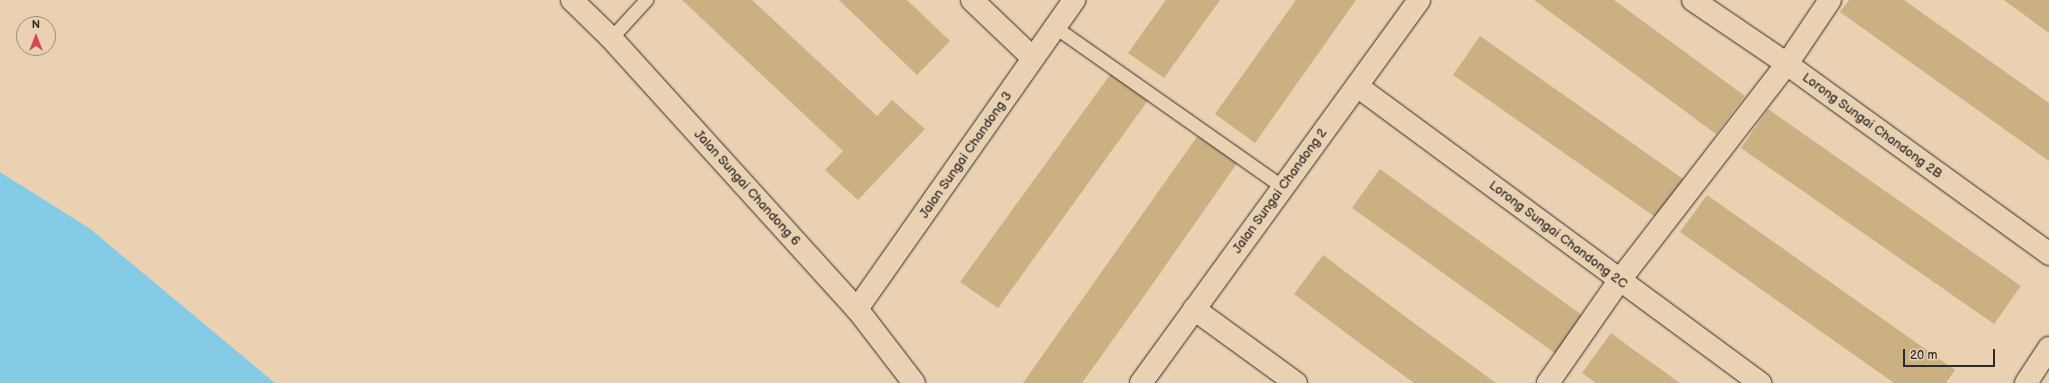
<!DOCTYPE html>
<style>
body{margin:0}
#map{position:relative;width:2049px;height:383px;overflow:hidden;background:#ead1b2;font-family:"Balsamiq Sans",sans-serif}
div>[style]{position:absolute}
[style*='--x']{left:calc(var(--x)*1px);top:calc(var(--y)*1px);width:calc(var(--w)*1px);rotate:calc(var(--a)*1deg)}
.water>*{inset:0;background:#84cce5}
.building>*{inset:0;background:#cbb182}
.roads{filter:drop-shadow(0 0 1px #2b2b2b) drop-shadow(0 0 1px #2b2b2b)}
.service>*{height:13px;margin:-6.5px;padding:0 6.5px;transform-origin:6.5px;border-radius:6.5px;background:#ead1b2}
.minor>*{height:22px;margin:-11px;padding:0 11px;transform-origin:11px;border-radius:11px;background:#ead1b2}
span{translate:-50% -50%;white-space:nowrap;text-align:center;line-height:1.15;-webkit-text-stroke:3.5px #ead1b2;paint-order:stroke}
.street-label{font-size:13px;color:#2b2b2b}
.north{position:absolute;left:16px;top:16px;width:40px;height:40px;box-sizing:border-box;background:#ead1b2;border:1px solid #9e8f7c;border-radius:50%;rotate:0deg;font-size:11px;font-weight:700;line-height:16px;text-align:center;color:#2b2b2b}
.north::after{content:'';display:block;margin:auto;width:14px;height:18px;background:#d1495b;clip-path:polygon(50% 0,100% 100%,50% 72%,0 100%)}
.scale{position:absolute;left:1903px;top:349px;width:92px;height:18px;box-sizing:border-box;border:2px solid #2b2b2b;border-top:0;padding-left:5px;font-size:12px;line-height:14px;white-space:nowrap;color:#2b2b2b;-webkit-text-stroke:3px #ead1b2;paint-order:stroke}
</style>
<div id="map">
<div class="water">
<div style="clip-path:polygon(0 172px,89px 228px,275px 383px,0 383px)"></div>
</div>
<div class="building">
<div style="clip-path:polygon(682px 0,752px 0,877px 116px,892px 100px,925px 129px,858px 200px,825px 170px,843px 151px)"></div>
<div style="clip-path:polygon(839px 0,907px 0,950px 41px,917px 75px)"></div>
<div style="clip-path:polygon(1166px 0,1220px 0,1164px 78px,1128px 53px)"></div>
<div style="clip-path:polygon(1296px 0,1356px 0,1255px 143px,1215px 114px)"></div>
<div style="clip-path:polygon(1534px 0,1614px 0,1745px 96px,1716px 134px)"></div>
<div style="clip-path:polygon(1849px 0,1904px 0,2049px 103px,2049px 161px,1840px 12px)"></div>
<div style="clip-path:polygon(2004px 0,2049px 0,2049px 33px,2038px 25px)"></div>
<div style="clip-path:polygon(1480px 36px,1686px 181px,1658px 219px,1453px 75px)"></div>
<div style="clip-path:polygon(1112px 72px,1149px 99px,998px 308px,960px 282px)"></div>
<div style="clip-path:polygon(1768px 109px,2021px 286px,1994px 324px,1741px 148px)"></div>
<div style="clip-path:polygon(1199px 134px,1238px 162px,1142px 299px,1082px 383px,1023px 383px)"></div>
<div style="clip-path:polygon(1380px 169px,1586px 318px,1559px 356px,1352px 208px)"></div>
<div style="clip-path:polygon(1707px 195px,1955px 370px,1946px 383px,1894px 383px,1680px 232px)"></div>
<div style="clip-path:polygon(1323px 255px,1414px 323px,1496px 383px,1414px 383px,1362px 345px,1294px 294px)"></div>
<div style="clip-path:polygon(1611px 333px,1634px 350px,1680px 383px,1596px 383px,1582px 373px)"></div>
</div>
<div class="roads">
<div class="service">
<div style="--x:1055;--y:27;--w:279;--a:35.1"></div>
<div style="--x:611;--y:38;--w:52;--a:-47.4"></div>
</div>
<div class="minor">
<div style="--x:572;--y:0;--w:54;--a:44.3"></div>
<div style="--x:611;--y:38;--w:366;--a:47.8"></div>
<div style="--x:857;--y:309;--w:93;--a:52.4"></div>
<div style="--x:972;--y:0;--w:84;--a:43.6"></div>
<div style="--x:1693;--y:0;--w:114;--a:34.2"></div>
<div style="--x:1787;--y:64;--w:324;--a:35.9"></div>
<div style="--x:1357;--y:86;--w:501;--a:36.39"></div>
<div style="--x:857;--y:309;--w:378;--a:-54.9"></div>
<div style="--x:1194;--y:309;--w:126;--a:36"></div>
<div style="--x:1141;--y:383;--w:473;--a:-54"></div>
<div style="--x:1548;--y:383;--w:124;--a:-55.2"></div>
<div style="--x:1619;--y:281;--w:274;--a:-52.3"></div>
<div style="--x:1787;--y:64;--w:77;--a:-56.1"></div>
<div style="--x:2026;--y:383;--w:42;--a:-56.7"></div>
</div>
</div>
<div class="street-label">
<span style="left:1872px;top:126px;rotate:36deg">Lorong Sungai Chandong 2B</span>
<span style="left:966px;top:155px;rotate:-55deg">Jalan Sungai Chandong 3</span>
<span style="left:747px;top:188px;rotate:48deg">Jalan Sungai Chandong 6</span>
<span style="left:1280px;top:191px;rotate:-54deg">Jalan Sungai Chandong 2</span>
<span style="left:1558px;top:235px;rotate:37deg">Lorong Sungai Chandong 2C</span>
</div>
<div class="north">N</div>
<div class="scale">20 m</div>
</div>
